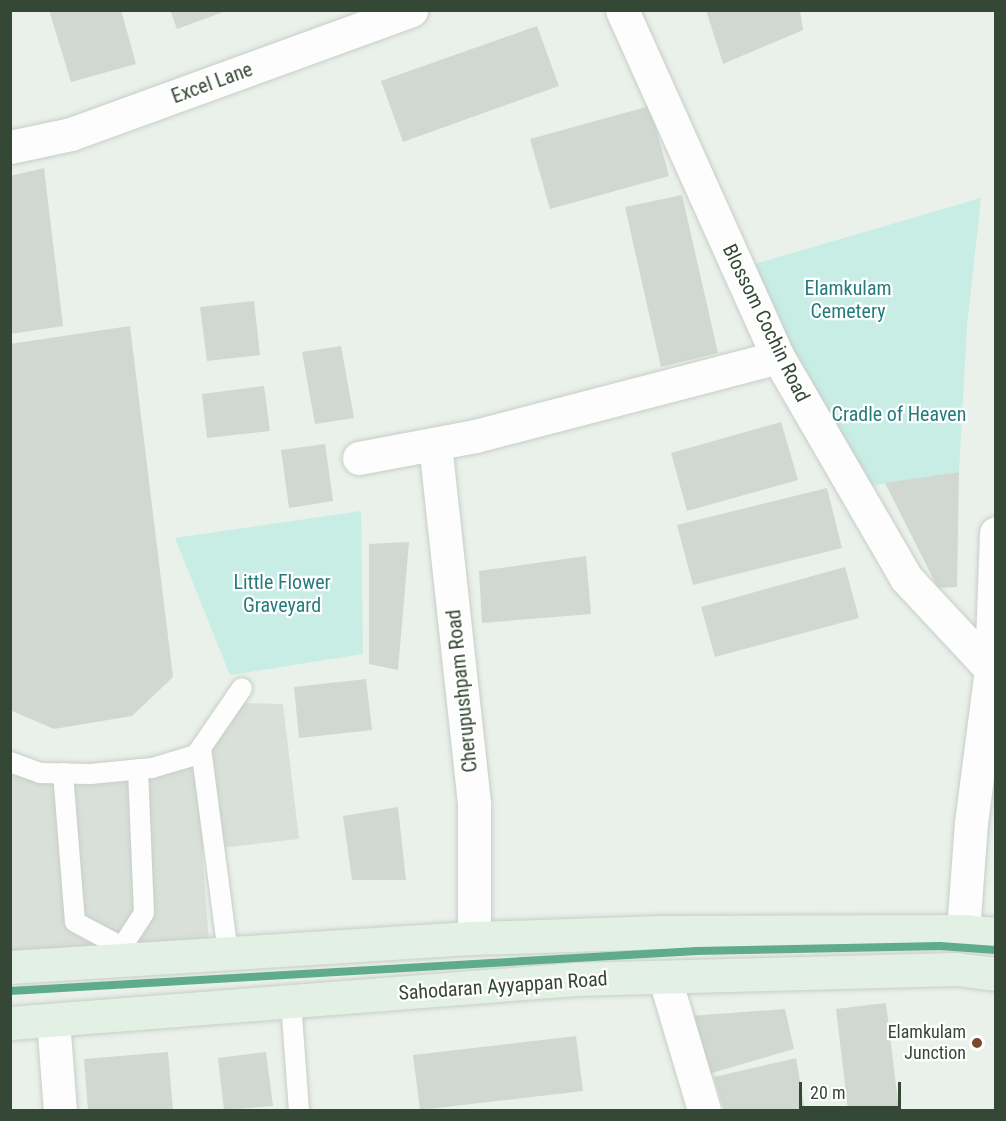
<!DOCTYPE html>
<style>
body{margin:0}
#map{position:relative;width:1006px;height:1121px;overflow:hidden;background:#eaf0ea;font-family:"Roboto Condensed",sans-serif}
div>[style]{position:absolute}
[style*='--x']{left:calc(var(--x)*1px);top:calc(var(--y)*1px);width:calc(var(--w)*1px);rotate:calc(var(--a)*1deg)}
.green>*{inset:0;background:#c8ede4}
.parking>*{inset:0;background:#d9e0d9}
.building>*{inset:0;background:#d1d8d1}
.roads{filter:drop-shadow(0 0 2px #c7cec7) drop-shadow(0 0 2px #c7cec7)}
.lane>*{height:20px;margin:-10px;padding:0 10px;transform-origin:10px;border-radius:10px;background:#fcfdfc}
.street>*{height:33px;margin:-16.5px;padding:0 16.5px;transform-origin:16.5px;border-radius:16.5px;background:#fcfdfc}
.primary>*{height:33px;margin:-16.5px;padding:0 16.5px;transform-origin:16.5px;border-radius:16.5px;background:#e3f1e4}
.metro-1>*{height:8px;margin:-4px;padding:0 4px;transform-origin:4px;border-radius:4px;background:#5eac8c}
.dots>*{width:16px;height:16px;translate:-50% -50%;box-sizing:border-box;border:3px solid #fff;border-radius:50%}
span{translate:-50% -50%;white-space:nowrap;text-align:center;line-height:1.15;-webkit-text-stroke:4.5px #fff;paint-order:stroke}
.bus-label{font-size:18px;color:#354735}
.right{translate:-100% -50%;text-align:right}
.street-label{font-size:20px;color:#354735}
.park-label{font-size:20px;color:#257c7c}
.frame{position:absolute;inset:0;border:12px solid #354735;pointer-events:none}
.scale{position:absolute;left:799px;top:1082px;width:102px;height:27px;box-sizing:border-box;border:3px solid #354735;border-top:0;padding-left:8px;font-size:18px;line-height:21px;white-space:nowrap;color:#354735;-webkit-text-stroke:4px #fff;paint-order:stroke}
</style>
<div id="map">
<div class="green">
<div style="clip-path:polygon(981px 198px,967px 326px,959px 472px,864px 487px,748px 266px)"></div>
<div style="clip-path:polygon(361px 511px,363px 654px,230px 675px,175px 538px)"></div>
</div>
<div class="parking">
<div style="clip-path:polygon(239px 703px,283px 704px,299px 839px,202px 850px,209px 942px,11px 956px,11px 775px,97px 778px,191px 767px)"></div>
</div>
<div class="building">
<div style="clip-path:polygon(49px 10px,121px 10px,136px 64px,71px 82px)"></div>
<div style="clip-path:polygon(170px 10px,226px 10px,226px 11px,177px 29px)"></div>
<div style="clip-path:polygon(706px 10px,800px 10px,803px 30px,723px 64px)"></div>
<div style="clip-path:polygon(537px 26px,559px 86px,403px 142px,381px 81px)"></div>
<div style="clip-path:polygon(650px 106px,669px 176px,550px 209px,530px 139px)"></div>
<div style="clip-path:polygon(44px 168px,63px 326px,10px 334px,10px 176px)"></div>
<div style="clip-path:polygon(682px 195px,718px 353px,661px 367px,625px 207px)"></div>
<div style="clip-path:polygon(254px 301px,260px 355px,207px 361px,200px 307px)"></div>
<div style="clip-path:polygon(130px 326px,173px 677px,132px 716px,54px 729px,10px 710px,10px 344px)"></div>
<div style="clip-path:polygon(341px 346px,354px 418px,315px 424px,302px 352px)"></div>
<div style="clip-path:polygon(264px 386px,270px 431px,207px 438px,202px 394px)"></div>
<div style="clip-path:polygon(781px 422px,798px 480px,687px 511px,671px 453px)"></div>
<div style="clip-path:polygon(325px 444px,333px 501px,289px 508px,281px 450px)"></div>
<div style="clip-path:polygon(959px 472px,957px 587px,938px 588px,885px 483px)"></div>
<div style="clip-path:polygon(827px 488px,842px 548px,693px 585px,677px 525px)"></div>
<div style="clip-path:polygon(409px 542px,398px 670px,369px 664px,369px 544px)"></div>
<div style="clip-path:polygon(586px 556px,591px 614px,482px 623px,479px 571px)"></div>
<div style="clip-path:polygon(845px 567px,859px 618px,715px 657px,701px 607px)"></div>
<div style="clip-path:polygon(366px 679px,372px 730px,299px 738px,294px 687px)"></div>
<div style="clip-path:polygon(398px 807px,406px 880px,352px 880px,343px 816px)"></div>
<div style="clip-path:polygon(886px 1003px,899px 1110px,848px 1110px,836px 1009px)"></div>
<div style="clip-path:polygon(785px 1009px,794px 1049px,705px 1075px,689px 1016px)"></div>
<div style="clip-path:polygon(576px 1036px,583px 1091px,420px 1110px,413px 1055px)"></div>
<div style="clip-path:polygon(168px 1052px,173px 1110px,88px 1110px,84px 1059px)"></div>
<div style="clip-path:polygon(266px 1052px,273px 1106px,224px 1110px,218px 1058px)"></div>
<div style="clip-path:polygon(796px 1058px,805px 1110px,724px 1110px,714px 1077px)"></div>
</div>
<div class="roads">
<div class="lane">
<div style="--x:201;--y:748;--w:207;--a:82.5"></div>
<div style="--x:10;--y:762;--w:32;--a:20"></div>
<div style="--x:40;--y:773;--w:51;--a:1.1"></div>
<div style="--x:91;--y:774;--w:61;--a:-5.6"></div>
<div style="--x:152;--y:768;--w:46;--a:-16.5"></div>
<div style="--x:196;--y:755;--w:81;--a:-55.5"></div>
<div style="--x:63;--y:773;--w:149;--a:85.4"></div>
<div style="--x:75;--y:922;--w:53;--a:28"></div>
<div style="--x:122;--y:947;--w:13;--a:90"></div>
<div style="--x:122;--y:947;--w:40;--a:-57.1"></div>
<div style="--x:144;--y:913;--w:144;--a:-92.4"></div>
<div style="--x:291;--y:1002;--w:108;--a:85.8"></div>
</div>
<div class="street">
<div style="--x:622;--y:10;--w:380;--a:65.8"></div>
<div style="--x:778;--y:357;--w:255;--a:59.9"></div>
<div style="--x:906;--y:578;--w:125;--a:47"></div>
<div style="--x:10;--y:147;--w:62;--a:-12"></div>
<div style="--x:71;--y:134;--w:362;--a:-20"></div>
<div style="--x:435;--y:444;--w:363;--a:83.8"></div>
<div style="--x:474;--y:805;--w:133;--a:90"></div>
<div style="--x:359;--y:458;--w:118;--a:-10.7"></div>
<div style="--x:475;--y:436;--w:313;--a:-14.6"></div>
<div style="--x:963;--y:931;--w:108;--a:-85.8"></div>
<div style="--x:971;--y:823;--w:155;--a:-82.6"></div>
<div style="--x:991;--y:669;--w:136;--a:-87.9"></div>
<div style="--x:665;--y:979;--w:137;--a:73.4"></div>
<div style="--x:53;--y:1020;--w:90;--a:85.6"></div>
</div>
<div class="primary">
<div style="--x:10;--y:967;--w:465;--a:-3.6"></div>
<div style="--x:474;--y:938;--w:188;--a:-1.8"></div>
<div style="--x:662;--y:932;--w:301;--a:-0.2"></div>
<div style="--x:963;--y:931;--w:33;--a:5"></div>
<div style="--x:10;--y:1023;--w:567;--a:-4.45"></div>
<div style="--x:575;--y:979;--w:381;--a:-1.5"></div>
<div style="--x:956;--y:969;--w:40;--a:7.1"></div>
</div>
</div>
<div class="metro-1">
<div style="--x:10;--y:991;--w:688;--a:-3.33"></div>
<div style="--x:697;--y:951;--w:243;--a:-1.2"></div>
<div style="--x:940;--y:946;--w:56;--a:4.1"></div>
</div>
<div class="dots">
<div style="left:977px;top:1043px;background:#7a4b2a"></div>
</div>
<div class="bus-label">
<span class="right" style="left:966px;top:1043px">Elamkulam<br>Junction</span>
</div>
<div class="street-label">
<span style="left:212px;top:83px;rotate:-20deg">Excel Lane</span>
<span style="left:766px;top:323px;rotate:64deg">Blossom Cochin Road</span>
<span style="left:462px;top:691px;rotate:-96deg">Cherupushpam Road</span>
<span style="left:503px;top:986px;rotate:-4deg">Sahodaran Ayyappan Road</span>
</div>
<div class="park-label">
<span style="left:848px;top:300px">Elamkulam<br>Cemetery</span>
<span style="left:899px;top:414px">Cradle of Heaven</span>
<span style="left:282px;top:594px">Little Flower<br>Graveyard</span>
</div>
<div class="frame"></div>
<div class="scale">20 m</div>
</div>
